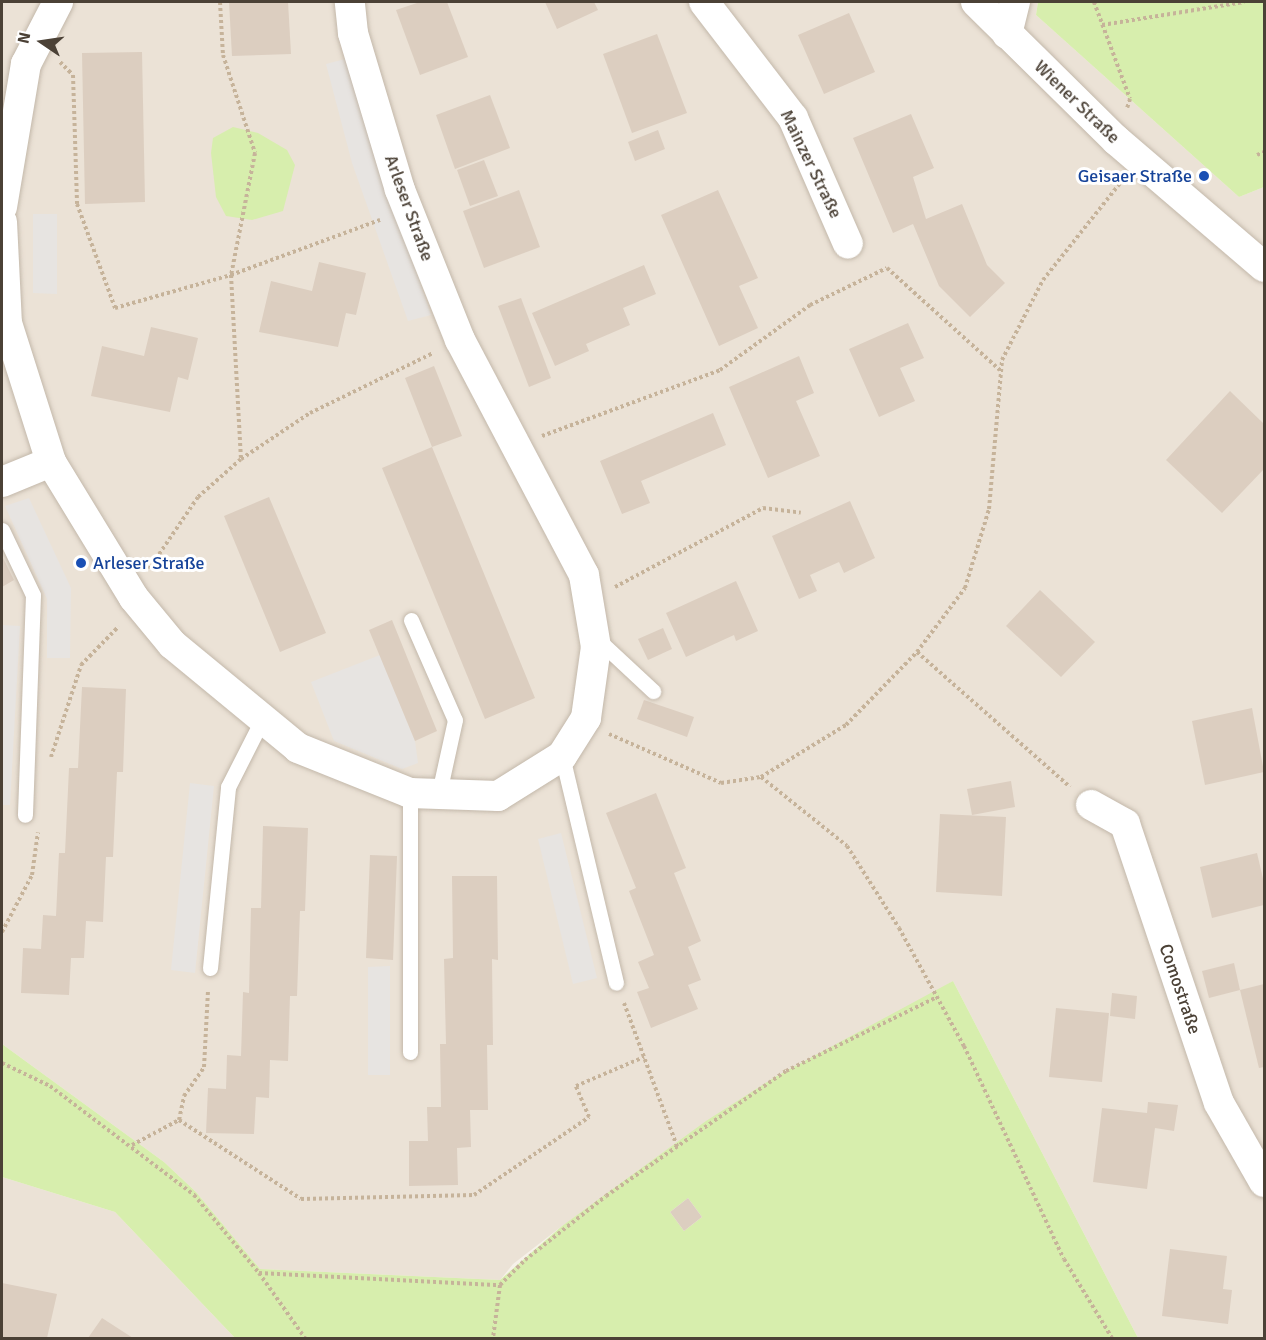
<!DOCTYPE html>
<meta charset="utf-8">
<style>
body{margin:0}
#map{position:relative;width:1266px;height:1340px;overflow:hidden;background:#f6f1e9;font-family:Signika,sans-serif}
div>[style]{position:absolute}
[style*='--x']{left:calc(var(--x)*1px);top:calc(var(--y)*1px);width:calc(var(--w)*1px);rotate:calc(var(--a)*1deg)}
.residential>*{inset:0;background:#ebe2d6}
.green>*{inset:0;background:#d7eead}
.parking>*{inset:0;background:#e7e4e1}
.building>*{inset:0;background:#dccec0}
.path>*{height:4px;margin-top:-2px;transform-origin:0;background:repeating-linear-gradient(90deg,#c6b39a 0 3px,transparent 0 6px)}
.roads{filter:drop-shadow(0 0 2px #c3b8aa) drop-shadow(0 0 2px #c3b8aa)}
.lane>*{height:15px;margin:-7.5px;padding:0 7.5px;transform-origin:7.5px;border-radius:7.5px;background:#fff}
.street>*{height:30px;margin:-15px;padding:0 15px;transform-origin:15px;border-radius:15px;background:#fff}
.dots>*{width:16px;height:16px;translate:-50% -50%;box-sizing:border-box;border:3px solid #fff;border-radius:50%}
span{translate:-50% -50%;white-space:nowrap;text-align:center;line-height:1.15;-webkit-text-stroke:6px #fff;paint-order:stroke}
.street-label{font-size:18px;color:#4b4136}
.transit-label{font-size:18px;color:#164399}
.right{translate:-100% -50%;text-align:right}
.left{translate:0 -50%;text-align:left}
.frame{position:absolute;inset:0;border:3px solid #4b4136;pointer-events:none}
.north{position:absolute;left:12px;top:12px;width:60px;height:60px;-webkit-text-stroke:4px #fff;paint-order:stroke;rotate:283deg;font-size:16px;font-weight:700;line-height:24px;text-align:center;color:#4b4136}
.north::after{content:'';display:block;margin:auto;width:21px;height:27px;background:#4b4136;clip-path:polygon(50% 0,100% 100%,50% 72%,0 100%)}
</style>
<div id="map">
<div class="residential">
<div style="clip-path:polygon(2px 2px,1038px 2px,1036px 15px,1239px 197px,1264px 187px,1264px 1338px,1138px 1338px,953px 981px,562px 1226px,513px 1264px,500px 1280px,260px 1269px,196px 1192px,164px 1162px,2px 1044px)"></div>
<div style="clip-path:polygon(2px 1177px,115px 1212px,235px 1338px,2px 1338px)"></div>
</div>
<div class="green">
<div style="clip-path:polygon(1038px 2px,1264px 2px,1264px 187px,1239px 197px,1036px 15px)"></div>
<div style="clip-path:polygon(233px 127px,258px 133px,287px 150px,295px 165px,283px 211px,252px 220px,226px 216px,216px 197px,211px 153px,213px 138px)"></div>
<div style="clip-path:polygon(evenodd,953px 981px,1138px 1338px,235px 1338px,115px 1212px,2px 1177px,2px 1044px,164px 1162px,196px 1192px,260px 1269px,500px 1280px,562px 1226px,706px 1121px,775px 1077px,953px 981px,688px 1198px,702px 1217px,684px 1231px,670px 1212px,688px 1198px)"></div>
</div>
<div class="parking">
<div style="clip-path:polygon(349px 58px,378px 159px,431px 315px,408px 321px,352px 163px,326px 64px)"></div>
<div style="clip-path:polygon(33px 214px,57px 214px,57px 294px,33px 293px)"></div>
<div style="clip-path:polygon(29px 498px,71px 588px,70px 658px,47px 658px,47px 599px,5px 506px)"></div>
<div style="clip-path:polygon(2px 625px,20px 626px,10px 805px,2px 805px)"></div>
<div style="clip-path:polygon(380px 655px,415px 741px,418px 763px,402px 769px,334px 741px,311px 682px)"></div>
<div style="clip-path:polygon(190px 783px,214px 786px,195px 973px,171px 970px)"></div>
<div style="clip-path:polygon(561px 833px,597px 978px,573px 984px,538px 839px)"></div>
<div style="clip-path:polygon(390px 966px,390px 1075px,368px 1075px,368px 967px)"></div>
</div>
<div class="building">
<div style="clip-path:polygon(229px 2px,288px 2px,291px 54px,232px 56px)"></div>
<div style="clip-path:polygon(420px 2px,447px 2px,468px 57px,420px 75px,396px 10px)"></div>
<div style="clip-path:polygon(545px 2px,594px 2px,598px 10px,557px 29px)"></div>
<div style="clip-path:polygon(849px 13px,875px 72px,824px 94px,798px 35px)"></div>
<div style="clip-path:polygon(657px 34px,687px 113px,632px 133px,603px 54px)"></div>
<div style="clip-path:polygon(142px 52px,145px 202px,85px 204px,82px 53px)"></div>
<div style="clip-path:polygon(490px 95px,510px 148px,455px 169px,436px 115px)"></div>
<div style="clip-path:polygon(911px 114px,934px 168px,913px 177px,926px 219px,962px 204px,987px 265px,1005px 283px,970px 317px,939px 286px,913px 224px,893px 233px,853px 138px)"></div>
<div style="clip-path:polygon(658px 130px,665px 149px,635px 161px,628px 142px)"></div>
<div style="clip-path:polygon(484px 160px,498px 196px,470px 206px,457px 170px)"></div>
<div style="clip-path:polygon(519px 190px,540px 247px,484px 268px,463px 211px)"></div>
<div style="clip-path:polygon(718px 190px,758px 278px,739px 286px,758px 328px,719px 346px,661px 215px)"></div>
<div style="clip-path:polygon(319px 262px,366px 273px,356px 315px,346px 313px,338px 347px,259px 332px,271px 281px,312px 291px)"></div>
<div style="clip-path:polygon(644px 265px,656px 294px,623px 308px,630px 325px,586px 344px,589px 351px,555px 366px,532px 313px)"></div>
<div style="clip-path:polygon(521px 298px,551px 378px,529px 387px,498px 306px)"></div>
<div style="clip-path:polygon(908px 323px,924px 358px,900px 368px,915px 401px,879px 417px,849px 349px)"></div>
<div style="clip-path:polygon(151px 327px,198px 338px,188px 380px,178px 377px,170px 412px,91px 396px,102px 346px,144px 356px)"></div>
<div style="clip-path:polygon(799px 356px,814px 393px,796px 401px,820px 456px,768px 478px,729px 387px)"></div>
<div style="clip-path:polygon(434px 366px,462px 436px,432px 447px,405px 378px)"></div>
<div style="clip-path:polygon(1230px 391px,1264px 424px,1264px 469px,1222px 513px,1166px 460px)"></div>
<div style="clip-path:polygon(713px 413px,726px 445px,641px 481px,650px 503px,622px 514px,600px 461px)"></div>
<div style="clip-path:polygon(432px 447px,535px 698px,485px 719px,382px 468px)"></div>
<div style="clip-path:polygon(269px 497px,326px 633px,280px 652px,224px 516px)"></div>
<div style="clip-path:polygon(850px 501px,875px 558px,844px 573px,839px 562px,810px 575px,817px 591px,799px 599px,772px 536px)"></div>
<div style="clip-path:polygon(2px 556px,14px 580px,2px 587px)"></div>
<div style="clip-path:polygon(736px 581px,758px 631px,736px 641px,734px 635px,686px 657px,666px 613px)"></div>
<div style="clip-path:polygon(1040px 590px,1095px 642px,1061px 677px,1006px 626px)"></div>
<div style="clip-path:polygon(392px 620px,437px 731px,415px 741px,369px 630px)"></div>
<div style="clip-path:polygon(663px 628px,672px 649px,648px 660px,638px 639px)"></div>
<div style="clip-path:polygon(82px 687px,126px 689px,123px 772px,117px 772px,113px 857px,106px 857px,103px 922px,86px 921px,84px 958px,71px 958px,69px 995px,21px 993px,23px 948px,41px 949px,43px 915px,56px 916px,59px 853px,65px 853px,69px 768px,78px 768px)"></div>
<div style="clip-path:polygon(644px 700px,694px 717px,687px 737px,637px 719px)"></div>
<div style="clip-path:polygon(1252px 708px,1264px 772px,1205px 785px,1192px 721px)"></div>
<div style="clip-path:polygon(1011px 781px,1015px 807px,972px 815px,967px 789px)"></div>
<div style="clip-path:polygon(656px 793px,686px 868px,674px 873px,701px 941px,688px 947px,701px 980px,688px 985px,698px 1009px,651px 1028px,637px 992px,649px 988px,638px 962px,654px 955px,629px 891px,636px 888px,606px 813px)"></div>
<div style="clip-path:polygon(940px 814px,1006px 817px,1002px 896px,936px 892px)"></div>
<div style="clip-path:polygon(263px 826px,308px 828px,305px 911px,300px 911px,297px 996px,290px 996px,288px 1061px,270px 1060px,269px 1098px,256px 1097px,254px 1134px,206px 1133px,208px 1088px,226px 1089px,227px 1055px,241px 1056px,243px 992px,249px 993px,251px 908px,261px 908px)"></div>
<div style="clip-path:polygon(1257px 853px,1264px 883px,1264px 905px,1212px 918px,1200px 867px)"></div>
<div style="clip-path:polygon(370px 855px,397px 856px,393px 960px,366px 958px)"></div>
<div style="clip-path:polygon(452px 876px,497px 876px,498px 960px,492px 959px,493px 1045px,487px 1045px,488px 1110px,470px 1110px,471px 1147px,457px 1148px,458px 1185px,409px 1186px,409px 1141px,428px 1141px,427px 1107px,441px 1107px,440px 1044px,446px 1044px,444px 959px,453px 958px)"></div>
<div style="clip-path:polygon(1234px 963px,1240px 990px,1209px 998px,1202px 971px)"></div>
<div style="clip-path:polygon(1264px 984px,1264px 1067px,1259px 1068px,1240px 990px)"></div>
<div style="clip-path:polygon(1112px 993px,1137px 996px,1135px 1019px,1110px 1016px)"></div>
<div style="clip-path:polygon(1056px 1008px,1109px 1013px,1102px 1082px,1049px 1077px)"></div>
<div style="clip-path:polygon(1148px 1102px,1178px 1105px,1174px 1131px,1155px 1128px,1147px 1189px,1093px 1182px,1102px 1108px,1147px 1113px)"></div>
<div style="clip-path:polygon(688px 1198px,702px 1217px,684px 1231px,670px 1212px)"></div>
<div style="clip-path:polygon(1170px 1249px,1227px 1256px,1223px 1289px,1232px 1290px,1228px 1324px,1162px 1316px)"></div>
<div style="clip-path:polygon(2px 1283px,57px 1294px,47px 1338px,2px 1338px)"></div>
<div style="clip-path:polygon(102px 1318px,133px 1338px,88px 1338px)"></div>
</div>
<div class="path">
<div style="--x:220;--y:2;--w:53;--a:86.8"></div>
<div style="--x:223;--y:55;--w:103;--a:71.9"></div>
<div style="--x:255;--y:153;--w:124;--a:101.1"></div>
<div style="--x:231;--y:275;--w:183;--a:86.9"></div>
<div style="--x:1094;--y:2;--w:103;--a:69.6"></div>
<div style="--x:1130;--y:99;--w:9;--a:108"></div>
<div style="--x:1102;--y:25;--w:144;--a:-9.2"></div>
<div style="--x:60;--y:62;--w:18;--a:45"></div>
<div style="--x:73;--y:75;--w:129;--a:88.2"></div>
<div style="--x:77;--y:204;--w:111;--a:69.9"></div>
<div style="--x:115;--y:308;--w:121;--a:-15.9"></div>
<div style="--x:231;--y:275;--w:159;--a:-20.3"></div>
<div style="--x:1257;--y:155;--w:8;--a:-23"></div>
<div style="--x:542;--y:436;--w:190;--a:-20.3"></div>
<div style="--x:720;--y:370;--w:111;--a:-35.8"></div>
<div style="--x:810;--y:305;--w:85;--a:-25.7"></div>
<div style="--x:887;--y:268;--w:152;--a:42.1"></div>
<div style="--x:149;--y:569;--w:87;--a:-55.8"></div>
<div style="--x:198;--y:497;--w:57;--a:-41.5"></div>
<div style="--x:241;--y:459;--w:83;--a:-33.7"></div>
<div style="--x:310;--y:413;--w:137;--a:-26"></div>
<div style="--x:615;--y:587;--w:168;--a:-28.1"></div>
<div style="--x:763;--y:508;--w:38;--a:7"></div>
<div style="--x:917;--y:652;--w:204;--a:41.4"></div>
<div style="--x:609;--y:734;--w:122;--a:23.6"></div>
<div style="--x:721;--y:783;--w:40;--a:-8.5"></div>
<div style="--x:761;--y:777;--w:100;--a:-31.5"></div>
<div style="--x:846;--y:725;--w:102;--a:-45.8"></div>
<div style="--x:917;--y:652;--w:80;--a:-53.1"></div>
<div style="--x:965;--y:588;--w:83;--a:-73.1"></div>
<div style="--x:989;--y:509;--w:150;--a:-85"></div>
<div style="--x:1002;--y:360;--w:90;--a:-62.9"></div>
<div style="--x:1043;--y:280;--w:125;--a:-51.5"></div>
<div style="--x:51;--y:757;--w:97;--a:-71.9"></div>
<div style="--x:81;--y:665;--w:54;--a:-45.7"></div>
<div style="--x:761;--y:777;--w:110;--a:38.7"></div>
<div style="--x:847;--y:846;--w:97;--a:57.6"></div>
<div style="--x:899;--y:928;--w:135;--a:61.2"></div>
<div style="--x:964;--y:1046;--w:235;--a:64.9"></div>
<div style="--x:1064;--y:1259;--w:92;--a:58.7"></div>
<div style="--x:2;--y:932;--w:64;--a:-62.2"></div>
<div style="--x:32;--y:875;--w:43;--a:-82.1"></div>
<div style="--x:624;--y:1003;--w:153;--a:69.7"></div>
<div style="--x:2;--y:1063;--w:53;--a:25.6"></div>
<div style="--x:50;--y:1086;--w:181;--a:37.1"></div>
<div style="--x:194;--y:1195;--w:102;--a:50.2"></div>
<div style="--x:259;--y:1273;--w:80;--a:54.7"></div>
<div style="--x:179;--y:1120;--w:25;--a:-78"></div>
<div style="--x:184;--y:1096;--w:35;--a:-55"></div>
<div style="--x:204;--y:1067;--w:77;--a:-87"></div>
<div style="--x:132;--y:1145;--w:53;--a:-28"></div>
<div style="--x:179;--y:1120;--w:145;--a:32.9"></div>
<div style="--x:301;--y:1199;--w:173;--a:-1.3"></div>
<div style="--x:474;--y:1195;--w:139;--a:-34.1"></div>
<div style="--x:589;--y:1117;--w:34;--a:-113"></div>
<div style="--x:576;--y:1086;--w:74;--a:-23.1"></div>
<div style="--x:259;--y:1273;--w:241;--a:2.9"></div>
<div style="--x:500;--y:1285;--w:53;--a:97.5"></div>
<div style="--x:500;--y:1285;--w:35;--a:-45"></div>
<div style="--x:525;--y:1260;--w:103;--a:-38.3"></div>
<div style="--x:606;--y:1196;--w:219;--a:-34.8"></div>
<div style="--x:786;--y:1071;--w:166;--a:-26.1"></div>
</div>
<div class="roads">
<div class="lane">
<div style="--x:2;--y:530;--w:72;--a:64.5"></div>
<div style="--x:33;--y:595;--w:220;--a:92.1"></div>
<div style="--x:411;--y:620;--w:109;--a:66.3"></div>
<div style="--x:455;--y:720;--w:79;--a:102.4"></div>
<div style="--x:594;--y:636;--w:81;--a:43"></div>
<div style="--x:562;--y:756;--w:233;--a:76.6"></div>
<div style="--x:410;--y:793;--w:259;--a:90"></div>
<div style="--x:210;--y:968;--w:182;--a:-84.3"></div>
<div style="--x:228;--y:787;--w:75;--a:-63.1"></div>
</div>
<div class="street">
<div style="--x:704;--y:2;--w:146;--a:52.5"></div>
<div style="--x:793;--y:118;--w:137;--a:66.4"></div>
<div style="--x:976;--y:2;--w:197;--a:44.6"></div>
<div style="--x:1116;--y:140;--w:195;--a:40.6"></div>
<div style="--x:1007;--y:34;--w:33;--a:-76"></div>
<div style="--x:2;--y:207;--w:145;--a:-80.5"></div>
<div style="--x:26;--y:64;--w:70;--a:-62.7"></div>
<div style="--x:2;--y:222;--w:101;--a:87.2"></div>
<div style="--x:7;--y:323;--w:146;--a:72.4"></div>
<div style="--x:51;--y:462;--w:159;--a:58.6"></div>
<div style="--x:134;--y:598;--w:60;--a:50.4"></div>
<div style="--x:172;--y:644;--w:163;--a:39.5"></div>
<div style="--x:298;--y:748;--w:121;--a:21.9"></div>
<div style="--x:410;--y:793;--w:88;--a:2"></div>
<div style="--x:498;--y:796;--w:75;--a:-32"></div>
<div style="--x:562;--y:756;--w:45;--a:-57.7"></div>
<div style="--x:586;--y:718;--w:72;--a:-82"></div>
<div style="--x:596;--y:647;--w:73;--a:-99.5"></div>
<div style="--x:584;--y:575;--w:266;--a:-117.8"></div>
<div style="--x:460;--y:340;--w:162;--a:-111.8"></div>
<div style="--x:400;--y:190;--w:164;--a:-106.7"></div>
<div style="--x:353;--y:33;--w:31;--a:-96"></div>
<div style="--x:2;--y:482;--w:53;--a:-22.2"></div>
<div style="--x:1091;--y:805;--w:39;--a:29"></div>
<div style="--x:1125;--y:824;--w:294;--a:71.4"></div>
<div style="--x:1219;--y:1103;--w:91;--a:60.3"></div>
</div>
</div>
<div class="dots">
<div style="left:1204px;top:176px;background:#1a4fb4"></div>
<div style="left:81px;top:563px;background:#1a4fb4"></div>
</div>
<div class="street-label">
<span style="left:1077px;top:102px;rotate:44deg">Wiener Straße</span>
<span style="left:811px;top:164px;rotate:64deg">Mainzer Straße</span>
<span style="left:409px;top:208px;rotate:70deg">Arleser Straße</span>
<span style="left:1180px;top:989px;rotate:71deg">Comostraße</span>
</div>
<div class="transit-label">
<span class="right" style="left:1192px;top:176px">Geisaer Straße</span>
<span class="left" style="left:93px;top:563px">Arleser Straße</span>
</div>
<div class="frame"></div>
<div class="north">N</div>
</div>
